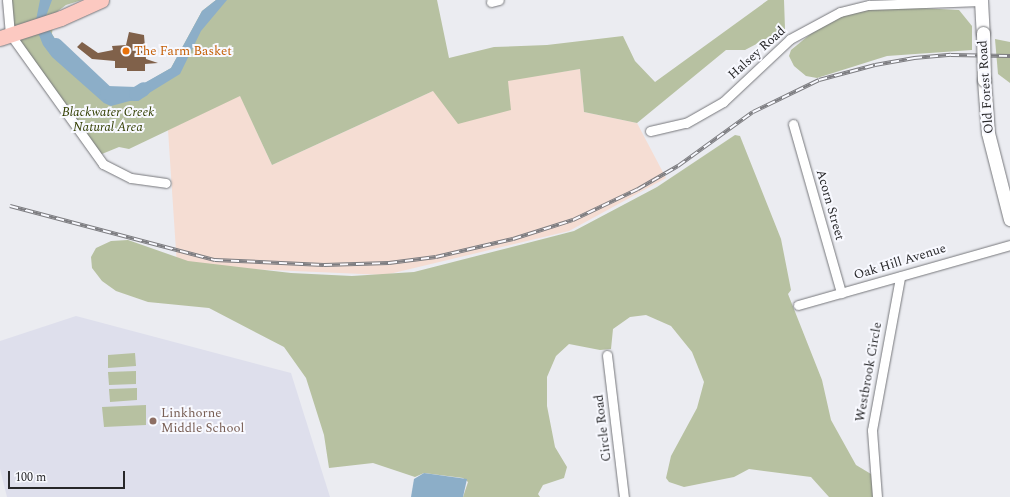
<!DOCTYPE html>
<style>
body{margin:0}
#map{position:relative;width:1010px;height:497px;overflow:hidden;background:#ebecf1;font-family:Spectral,serif}
div>[style]{position:absolute}
[style*='--x']{left:calc(var(--x)*1px);top:calc(var(--y)*1px);width:calc(var(--w)*1px);rotate:calc(var(--a)*1deg)}
.built>*{inset:0;background:#dedfec}
.industrial>*{inset:0;background:#f5ddd3}
.green>*{inset:0;background:#b7c1a1}
.water>*{inset:0;background:#8caec8}
.river>*{height:14px;margin:-7px;padding:0 7px;transform-origin:7px;border-radius:7px;background:#8caec8}
.building>*{inset:0;background:#80614a}
.roads{filter:drop-shadow(0 0 1px #76777b) drop-shadow(0 0 1px #76777b)}
.street>*{height:9px;margin:-4.5px;padding:0 4.5px;transform-origin:4.5px;border-radius:4.5px;background:#fff}
.secondary>*{height:13px;margin:-6.5px;padding:0 6.5px;transform-origin:6.5px;border-radius:6.5px;background:#fff}
.primary>*{height:15px;margin:-7.5px;padding:0 7.5px;transform-origin:7.5px;border-radius:7.5px;background:#fcc9c1}
.rail>*{height:4px;margin-top:-2px;transform-origin:0;background:repeating-linear-gradient(90deg,#f8f9ff 0 8px,#7d7d81 0 16px);box-sizing:border-box;border-block:1px solid #7d7d81}
.bridges{filter:drop-shadow(0 0 1px #76777b) drop-shadow(0 0 1px #76777b)}
.secondary-bridge>*{height:13px;margin:-6.5px;padding:0 6.5px;transform-origin:6.5px;border-radius:6.5px;background:#fff}
.dots>*{width:11px;height:11px;translate:-50% -50%;box-sizing:border-box;border:2px solid #f8f9ff;border-radius:50%}
span{translate:-50% -50%;white-space:nowrap;text-align:center;line-height:1.15;-webkit-text-stroke:4px #f8f9ff;paint-order:stroke}
.food-label{font-size:13px;color:#c56008}
.left{translate:0 -50%;text-align:left}
.street-label{font-size:13px;color:#272729}
.park-label{font-size:13px;color:#323e00;font-style:italic}
.education-label{font-size:13px;color:#785e54}
.scale{position:absolute;left:8px;top:471px;width:117px;height:18px;box-sizing:border-box;border:2px solid #272729;border-top:0;padding-left:5px;font-size:12px;line-height:14px;white-space:nowrap;color:#272729;-webkit-text-stroke:3px #f8f9ff;paint-order:stroke}
</style>
<div id="map">
<div class="built">
<div style="clip-path:polygon(76px 316px,291px 373px,330px 497px,7px 497px,0 469px,0 341px)"></div>
</div>
<div class="industrial">
<div style="clip-path:polygon(580px 69px,584px 112px,637px 123px,666px 178px,569px 231px,385px 275px,177px 266px,168px 130px,240px 95px,272px 165px,433px 91px)"></div>
</div>
<div class="green">
<div style="clip-path:polygon(7px 0,82px 0,66px 5px,54px 14px,52px 34px,64px 53px,107px 93px,128px 93px,171px 68px,202px 11px,216px 0,437px 0,449px 58px,494px 47px,547px 45px,623px 36px,635px 61px,655px 82px,768px 0,784px 0,785px 29px,745px 50px,726px 50px,637px 123px,584px 112px,580px 69px,508px 81px,511px 110px,458px 124px,433px 91px,272px 165px,240px 96px,129px 149px,119px 147px,97px 156px,10px 34px)"></div>
<div style="clip-path:polygon(879px 6px,959px 10px,972px 26px,972px 50px,887px 56px,817px 78px,806px 76px,794px 66px,789px 56px,791px 50px,830px 18px)"></div>
<div style="clip-path:polygon(995px 39px,1010px 42px,1010px 83px,998px 74px)"></div>
<div style="clip-path:polygon(735px 135px,740px 136px,781px 239px,791px 290px,788px 294px,822px 380px,831px 420px,856px 465px,871px 474px,874px 497px,829px 497px,811px 477px,749px 469px,734px 477px,684px 487px,669px 482px,666px 478px,671px 456px,697px 408px,704px 382px,692px 352px,671px 326px,646px 315px,630px 317px,613px 329px,611px 349px,600px 350px,569px 344px,556px 356px,547px 377px,547px 406px,555px 447px,567px 467px,564px 478px,543px 485px,538px 494px,540px 497px,463px 497px,468px 482px,463px 478px,424px 473px,415px 477px,373px 463px,329px 468px,324px 435px,306px 378px,284px 347px,209px 308px,148px 302px,116px 291px,102px 281px,92px 268px,91px 257px,96px 248px,111px 241px,128px 240px,188px 261px,291px 273px,352px 276px,414px 272px,574px 231px,657px 187px)"></div>
<div style="clip-path:polygon(135px 353px,136px 366px,108px 368px,108px 355px)"></div>
<div style="clip-path:polygon(136px 371px,136px 384px,109px 385px,108px 372px)"></div>
<div style="clip-path:polygon(137px 388px,137px 400px,110px 402px,109px 389px)"></div>
<div style="clip-path:polygon(146px 405px,146px 425px,104px 427px,102px 407px)"></div>
</div>
<div class="water">
<div style="clip-path:polygon(40px 0,52px 0,46px 16px,49px 29px,61px 49px,76px 69px,109px 96px,123px 95px,171px 68px,202px 11px,216px 0,227px 0,201px 31px,180px 74px,141px 98px,111px 106px,104px 103px,52px 57px,43px 45px,35px 25px)"></div>
<div style="clip-path:polygon(424px 473px,467px 479px,463px 497px,411px 497px,414px 479px)"></div>
</div>
<div class="river">
<div style="--x:56;--y:45;--w:70;--a:43.3"></div>
<div style="--x:107;--y:93;--w:29;--a:2"></div>
<div style="--x:136;--y:94;--w:9;--a:-32"></div>
</div>
<div class="building">
<div style="clip-path:polygon(129px 32px,144px 35px,146px 59px,158px 63px,145px 64px,145px 71px,127px 71px,127px 68px,115px 68px,115px 61px,92px 59px,77px 47px,82px 42px,98px 53px,113px 50px,112px 46px,126px 45px)"></div>
</div>
<div class="roads">
<div class="street">
<div style="--x:7;--y:0;--w:34;--a:85"></div>
<div style="--x:10;--y:34;--w:160;--a:54.4"></div>
<div style="--x:103;--y:164;--w:31;--a:27"></div>
<div style="--x:131;--y:178;--w:35;--a:8"></div>
<div style="--x:491;--y:2;--w:8;--a:-14"></div>
<div style="--x:793;--y:124;--w:176;--a:74.1"></div>
<div style="--x:650;--y:131;--w:37;--a:-13"></div>
<div style="--x:686;--y:123;--w:43;--a:-29.6"></div>
<div style="--x:723;--y:102;--w:92;--a:-43.2"></div>
<div style="--x:790;--y:39;--w:57;--a:-28.4"></div>
<div style="--x:840;--y:12;--w:30;--a:-14"></div>
<div style="--x:869;--y:5;--w:112;--a:-2"></div>
<div style="--x:798;--y:305;--w:220;--a:-15.8"></div>
<div style="--x:607;--y:355;--w:143;--a:83.2"></div>
<div style="--x:877;--y:497;--w:67;--a:-94.3"></div>
<div style="--x:872;--y:430;--w:156;--a:-79.6"></div>
</div>
<div class="secondary">
<div style="--x:981;--y:0;--w:33;--a:87"></div>
<div style="--x:984;--y:80;--w:53;--a:85.7"></div>
<div style="--x:988;--y:133;--w:89;--a:75.7"></div>
</div>
<div class="primary">
<div style="--x:0;--y:38;--w:64;--a:-18.2"></div>
<div style="--x:61;--y:18;--w:44;--a:-24.2"></div>
</div>
</div>
<div class="rail">
<div style="--x:10;--y:206;--w:212;--a:14.8"></div>
<div style="--x:215;--y:260;--w:109;--a:2.6"></div>
<div style="--x:324;--y:265;--w:65;--a:-1.8"></div>
<div style="--x:389;--y:263;--w:47;--a:-7.3"></div>
<div style="--x:436;--y:257;--w:79;--a:-13.2"></div>
<div style="--x:513;--y:239;--w:63;--a:-17.6"></div>
<div style="--x:573;--y:220;--w:72;--a:-25.5"></div>
<div style="--x:638;--y:189;--w:46;--a:-29.9"></div>
<div style="--x:678;--y:166;--w:92;--a:-35.8"></div>
<div style="--x:753;--y:112;--w:73;--a:-25.9"></div>
<div style="--x:819;--y:80;--w:58;--a:-15"></div>
<div style="--x:875;--y:65;--w:40;--a:-10"></div>
<div style="--x:914;--y:58;--w:37;--a:-5"></div>
<div style="--x:951;--y:55;--w:59;--a:1"></div>
</div>
<div class="bridges">
<div class="secondary-bridge">
<div style="--x:983;--y:33;--w:47;--a:88.8"></div>
</div>
</div>
<div class="dots">
<div style="left:126px;top:51px;background:#e8710a"></div>
<div style="left:153px;top:421px;background:#8d6e63"></div>
</div>
<div class="food-label">
<span class="left" style="left:134px;top:51px">The Farm Basket</span>
</div>
<div class="street-label">
<span style="left:757px;top:53px;rotate:-42deg">Halsey Road</span>
<span style="left:986px;top:87px;rotate:-94deg">Old Forest Road</span>
<span style="left:830px;top:205px;rotate:74deg">Acorn Street</span>
<span style="left:900px;top:262px;rotate:-17deg">Oak Hill Avenue</span>
<span style="left:869px;top:372px;rotate:-80deg">Westbrook Circle</span>
<span style="left:603px;top:428px;rotate:-97deg">Circle Road</span>
</div>
<div class="park-label">
<span style="left:108px;top:120px">Blackwater Creek<br>Natural Area</span>
</div>
<div class="education-label">
<span class="left" style="left:161px;top:421px">Linkhorne<br>Middle School</span>
</div>
<div class="scale">100 m</div>
</div>
